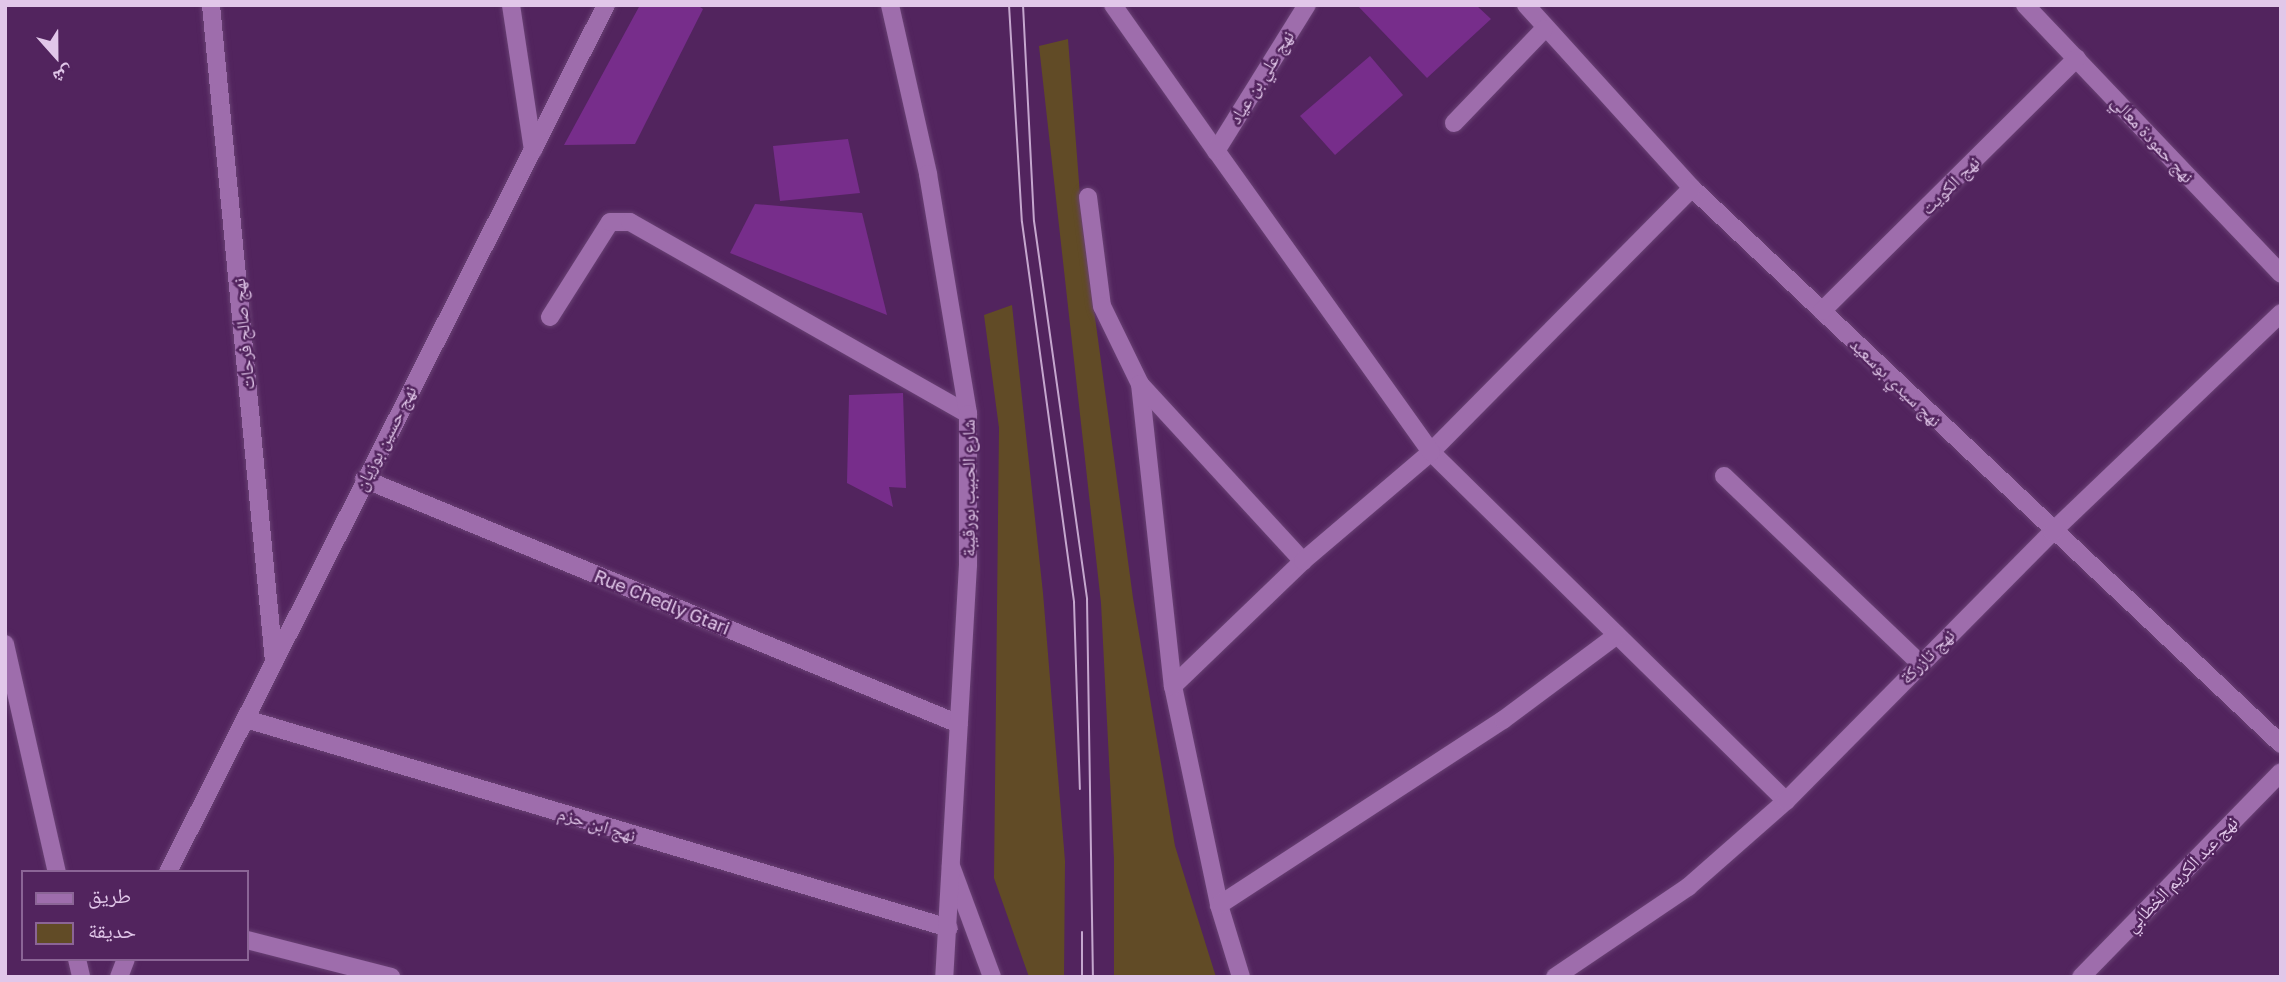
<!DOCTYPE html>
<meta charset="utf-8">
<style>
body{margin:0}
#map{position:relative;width:2286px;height:982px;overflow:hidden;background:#52245e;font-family:"Golos Text","Noto Naskh Arabic",sans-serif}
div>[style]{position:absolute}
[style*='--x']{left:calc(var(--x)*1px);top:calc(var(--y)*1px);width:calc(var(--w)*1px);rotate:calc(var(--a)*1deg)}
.green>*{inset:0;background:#614b26}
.building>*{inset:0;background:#772d8b}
.roads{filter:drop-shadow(0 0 2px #694174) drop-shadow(0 0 2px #694174)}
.service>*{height:18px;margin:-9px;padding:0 9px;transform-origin:9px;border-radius:9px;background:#9e6dac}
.minor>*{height:18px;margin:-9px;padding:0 9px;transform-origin:9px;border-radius:9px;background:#9e6dac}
.tertiary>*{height:18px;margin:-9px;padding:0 9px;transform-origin:9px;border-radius:9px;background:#9e6dac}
.secondary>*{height:18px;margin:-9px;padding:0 9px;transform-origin:9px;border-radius:9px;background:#9e6dac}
.tram>*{height:2px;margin:-1px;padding:0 1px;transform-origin:1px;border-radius:1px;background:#c5a7ce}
span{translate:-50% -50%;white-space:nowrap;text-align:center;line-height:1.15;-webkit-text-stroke:5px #52245e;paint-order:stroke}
.street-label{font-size:18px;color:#e1c7e9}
.frame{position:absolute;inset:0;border:7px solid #e1c7e9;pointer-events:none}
.legend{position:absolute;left:21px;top:870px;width:228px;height:91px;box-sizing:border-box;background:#52245e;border:2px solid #8b6596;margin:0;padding:9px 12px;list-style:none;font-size:21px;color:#e1c7e9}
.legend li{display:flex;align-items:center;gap:14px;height:35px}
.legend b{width:35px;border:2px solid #8b6596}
.north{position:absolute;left:21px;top:21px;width:70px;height:70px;-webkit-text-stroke:5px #52245e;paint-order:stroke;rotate:159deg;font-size:19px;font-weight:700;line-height:28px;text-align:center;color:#e1c7e9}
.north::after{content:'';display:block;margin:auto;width:24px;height:32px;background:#e1c7e9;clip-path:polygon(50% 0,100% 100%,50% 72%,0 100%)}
</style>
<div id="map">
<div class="green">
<div style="clip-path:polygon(1068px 39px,1082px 221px,1133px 598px,1175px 846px,1216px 977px,1114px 977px,1114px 859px,1101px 603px,1039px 46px)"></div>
<div style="clip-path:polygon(1012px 305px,1043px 593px,1065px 861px,1064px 977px,1029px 977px,994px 878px,999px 428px,984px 315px)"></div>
</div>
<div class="building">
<div style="clip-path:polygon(640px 5px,697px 5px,703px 9px,635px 144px,564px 145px)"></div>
<div style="clip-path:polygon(1357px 5px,1476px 5px,1491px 19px,1427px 78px)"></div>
<div style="clip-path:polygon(1370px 56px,1403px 95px,1335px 155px,1300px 116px)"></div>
<div style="clip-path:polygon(848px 139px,860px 193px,780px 201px,773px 146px)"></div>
<div style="clip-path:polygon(755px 204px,862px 213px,887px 315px,730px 253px)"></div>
<div style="clip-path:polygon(903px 393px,906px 488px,889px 487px,893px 507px,847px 483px,849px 395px)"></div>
</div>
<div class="roads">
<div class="service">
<div style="--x:1113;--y:5;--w:179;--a:54.8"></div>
<div style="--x:550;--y:317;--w:112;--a:-57.7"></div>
<div style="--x:610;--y:222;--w:20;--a:0"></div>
<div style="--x:630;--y:222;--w:389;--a:29.6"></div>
</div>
<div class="minor">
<div style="--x:211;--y:5;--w:660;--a:84.52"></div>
<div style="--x:511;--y:5;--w:147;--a:81.4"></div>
<div style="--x:1526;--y:5;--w:247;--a:47.8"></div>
<div style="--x:1692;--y:188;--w:810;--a:43.35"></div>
<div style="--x:2025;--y:5;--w:371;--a:46.4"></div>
<div style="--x:1454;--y:123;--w:130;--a:-46.2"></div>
<div style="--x:1692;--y:188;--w:371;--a:134.7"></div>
<div style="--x:1431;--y:452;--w:498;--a:44.5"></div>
<div style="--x:1088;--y:197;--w:110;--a:82.7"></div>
<div style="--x:1102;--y:306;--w:87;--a:64"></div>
<div style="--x:1140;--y:384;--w:304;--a:83.8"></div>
<div style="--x:1173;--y:686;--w:224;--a:78.1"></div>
<div style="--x:1219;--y:905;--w:75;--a:73"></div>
<div style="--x:1822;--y:311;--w:359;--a:-44.8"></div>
<div style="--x:1140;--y:384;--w:241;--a:47.4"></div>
<div style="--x:1724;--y:476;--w:271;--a:43.7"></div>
<div style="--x:364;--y:479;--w:643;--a:22.38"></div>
<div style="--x:5;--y:644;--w:234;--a:77.2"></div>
<div style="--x:1173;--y:686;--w:180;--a:-43.9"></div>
<div style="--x:1303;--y:561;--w:168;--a:-40.4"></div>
<div style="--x:1431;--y:452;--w:370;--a:-125.5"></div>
<div style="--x:1216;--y:151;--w:172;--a:-58.1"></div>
<div style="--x:246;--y:719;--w:733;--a:16.56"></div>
<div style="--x:1219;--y:905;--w:339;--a:-33.1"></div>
<div style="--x:1503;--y:720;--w:142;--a:-36.7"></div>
<div style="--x:247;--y:940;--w:149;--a:14.4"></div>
<div style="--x:77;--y:959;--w:18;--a:77"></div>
<div style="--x:1555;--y:977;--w:161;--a:-34.1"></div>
<div style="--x:1688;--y:887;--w:130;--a:-41.3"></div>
<div style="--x:1786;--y:801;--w:378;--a:-45.3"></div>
<div style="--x:2052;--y:532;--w:317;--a:-43.7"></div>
<div style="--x:2081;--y:977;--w:286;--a:-45.7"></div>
</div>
<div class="tertiary">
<div style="--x:951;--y:866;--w:118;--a:69.7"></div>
<div style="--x:168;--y:872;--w:971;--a:-63.2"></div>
<div style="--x:119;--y:977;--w:19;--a:-69"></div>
</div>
<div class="secondary">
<div style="--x:890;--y:5;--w:173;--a:77.3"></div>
<div style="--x:928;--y:174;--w:243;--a:80.5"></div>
<div style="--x:968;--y:414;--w:151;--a:90"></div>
<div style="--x:968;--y:565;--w:413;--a:93.3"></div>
</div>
</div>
<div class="tram">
<div style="--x:1009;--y:5;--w:217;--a:86.6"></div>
<div style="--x:1022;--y:222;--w:384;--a:82.2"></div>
<div style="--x:1074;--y:602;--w:187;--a:88.2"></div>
<div style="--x:1023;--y:5;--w:216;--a:87.1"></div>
<div style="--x:1034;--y:221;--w:382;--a:82"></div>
<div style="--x:1087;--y:599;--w:378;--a:89.1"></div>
<div style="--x:1082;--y:977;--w:45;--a:-90"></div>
</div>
<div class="street-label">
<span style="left:1261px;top:77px;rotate:-58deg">نهج علي بن عياد</span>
<span style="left:2153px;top:139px;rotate:47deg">نهج حمودة معالي</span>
<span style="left:1950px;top:185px;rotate:-45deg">نهج الكويت</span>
<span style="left:243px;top:334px;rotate:-95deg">نهج صالح فرحات</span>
<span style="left:1896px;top:382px;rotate:44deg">نهج سيدي بوسعيد</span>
<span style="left:385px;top:438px;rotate:-63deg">نهج حسين بوزيان</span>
<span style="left:968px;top:488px;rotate:-90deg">شارع الحبيب بورقيبة</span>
<span style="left:662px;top:602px;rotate:22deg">Rue Chedly Gtari</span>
<span style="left:1927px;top:656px;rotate:-45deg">نهج تازركة</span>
<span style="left:597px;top:824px;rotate:17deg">نهج ابن حزم</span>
<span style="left:2181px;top:874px;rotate:-46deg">نهج عبد الكريم الخطابي</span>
</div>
<div class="frame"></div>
<ul class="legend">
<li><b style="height:9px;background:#9e6dac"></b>طريق</li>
<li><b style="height:19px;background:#614b26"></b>حديقة</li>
</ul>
<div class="north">ش</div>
</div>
